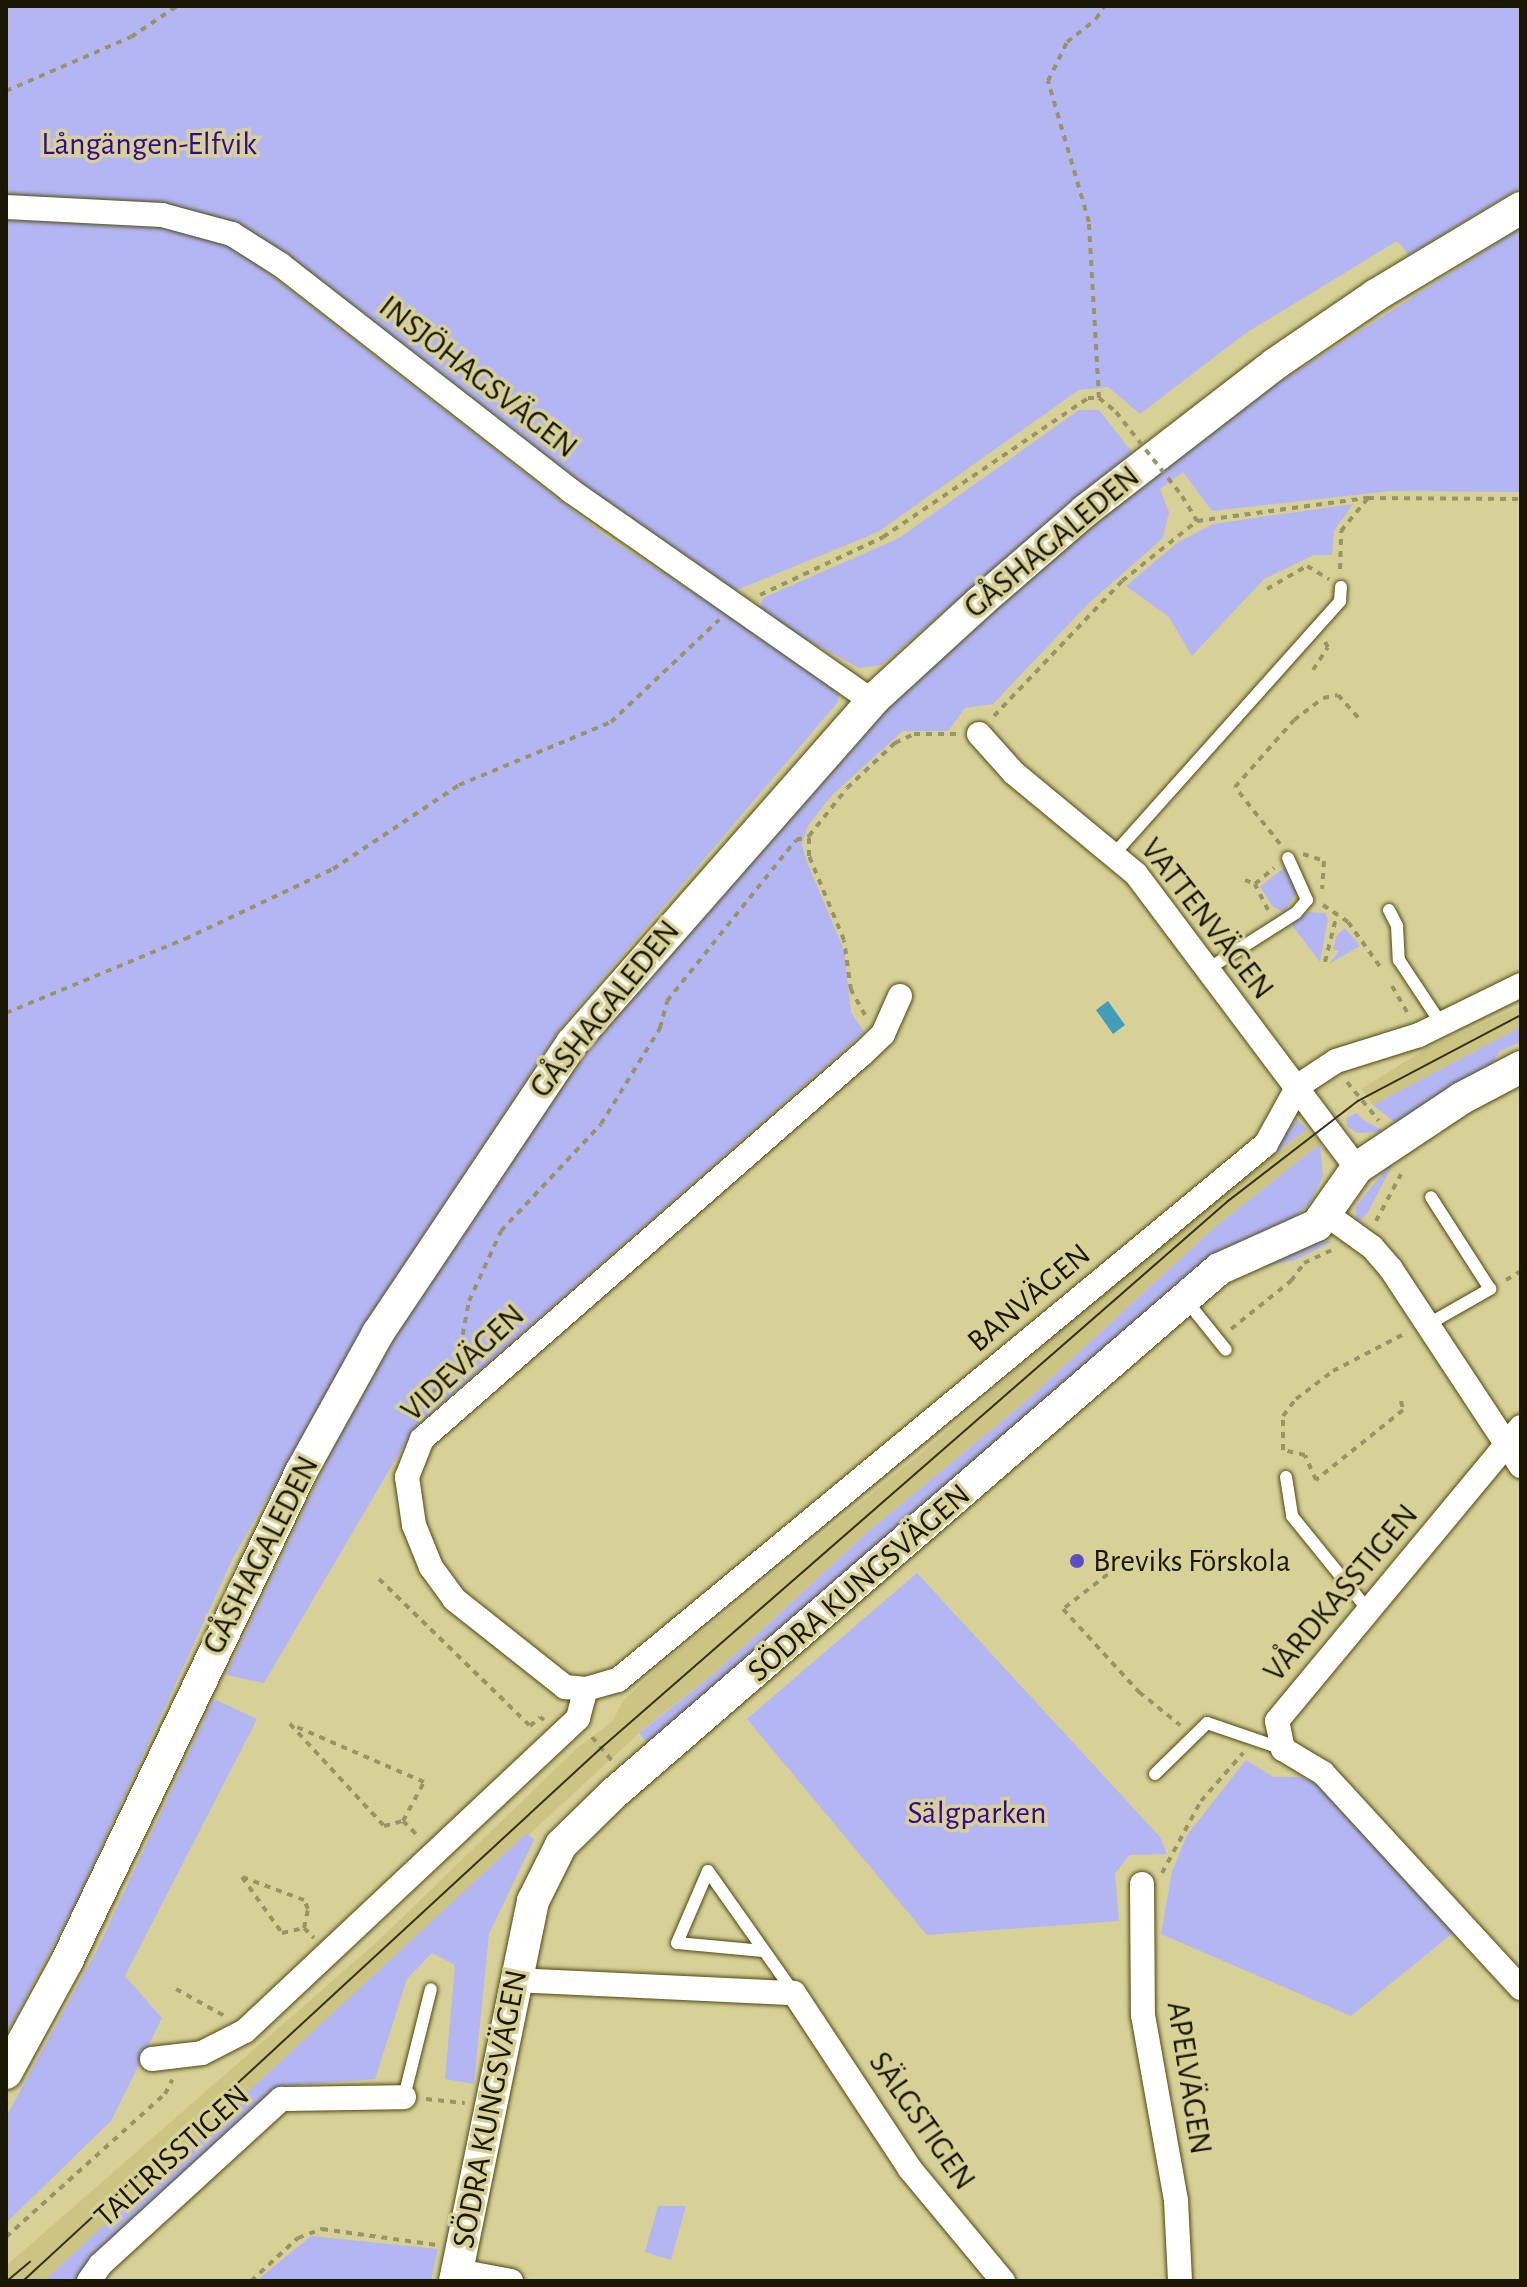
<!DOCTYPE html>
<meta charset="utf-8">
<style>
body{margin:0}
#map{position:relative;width:1527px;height:2287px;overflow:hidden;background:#d7d197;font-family:"Alegreya Sans",sans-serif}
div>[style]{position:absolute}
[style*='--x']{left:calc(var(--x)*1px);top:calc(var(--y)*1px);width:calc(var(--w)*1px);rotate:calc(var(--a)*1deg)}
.built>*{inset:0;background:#cbc483}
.green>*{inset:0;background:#b4b6f4}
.water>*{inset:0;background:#419dbb}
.path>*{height:4px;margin-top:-2px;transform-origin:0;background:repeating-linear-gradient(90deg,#999466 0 6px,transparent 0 12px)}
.roads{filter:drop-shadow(0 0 2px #504910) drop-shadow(0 0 2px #504910)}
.lane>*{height:12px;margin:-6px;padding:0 6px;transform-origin:6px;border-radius:6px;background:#fff}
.street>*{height:24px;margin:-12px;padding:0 12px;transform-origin:12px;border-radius:12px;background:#fff}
.secondary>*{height:32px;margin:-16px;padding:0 16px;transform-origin:16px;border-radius:16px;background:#fff}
.tram>*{height:2px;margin:-1px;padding:0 1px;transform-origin:1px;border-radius:1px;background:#353218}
.path-bridge>*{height:4px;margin-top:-2px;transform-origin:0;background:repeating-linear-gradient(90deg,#999466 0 6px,transparent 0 12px)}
.dots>*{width:22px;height:22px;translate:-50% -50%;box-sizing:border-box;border:4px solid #d7d197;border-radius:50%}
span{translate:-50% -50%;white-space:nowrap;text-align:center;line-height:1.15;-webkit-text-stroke:7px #d7d197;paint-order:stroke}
.park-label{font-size:32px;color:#330892}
.street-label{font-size:32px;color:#191602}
.poi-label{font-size:32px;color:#191602}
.left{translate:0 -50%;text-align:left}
.frame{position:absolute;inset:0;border:8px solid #191602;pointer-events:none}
</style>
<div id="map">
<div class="built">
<div style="clip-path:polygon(1521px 1006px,1521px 1027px,1373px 1105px,1361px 1089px,1426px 1049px)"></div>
<div style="clip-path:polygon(1307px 1129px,1320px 1144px,1214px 1228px,1023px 1404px,870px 1530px,715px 1673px,649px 1724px,44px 2281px,6px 2281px,6px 2266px,378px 1941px,577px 1748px,612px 1722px,623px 1701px,660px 1666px,928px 1448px,1136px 1264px)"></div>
</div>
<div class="green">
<div style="clip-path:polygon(6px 6px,1521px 6px,1521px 187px,1409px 255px,1397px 241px,1246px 333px,1140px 414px,1108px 387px,1079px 390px,878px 532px,725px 595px,287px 259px,250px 259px,607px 537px,827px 678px,838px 691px,838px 702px,561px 1027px,371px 1314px,233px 1558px,73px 1908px,6px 2034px)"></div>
<div style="clip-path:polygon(1521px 228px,1521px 492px,1391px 491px,1212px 511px,1183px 472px,1160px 489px,1169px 512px,1163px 538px,1088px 604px,993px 704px,965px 708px,948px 731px,903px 731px,832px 795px,807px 827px,802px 845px,807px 862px,844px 950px,851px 1012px,864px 1032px,414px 1428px,264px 1683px,226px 1675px,335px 1444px,410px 1311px,518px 1144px,629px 998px,852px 741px,982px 618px,1149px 479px,1264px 392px)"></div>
<div style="clip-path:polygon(1079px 410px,1099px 410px,1132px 452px,881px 665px,859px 668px,759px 613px,763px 598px,899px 538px)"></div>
<div style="clip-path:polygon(1353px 504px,1334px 531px,1332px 555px,1314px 555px,1264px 579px,1192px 656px,1169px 617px,1126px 586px,1177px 543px,1213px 524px)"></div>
<div style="clip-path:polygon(1287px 865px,1298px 891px,1284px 912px,1273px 907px,1260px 887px)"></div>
<div style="clip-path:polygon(1309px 912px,1325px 913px,1328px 919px,1320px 962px,1291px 924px)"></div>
<div style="clip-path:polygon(1345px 928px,1360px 946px,1329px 964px,1339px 951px,1333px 949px,1337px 935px)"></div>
<div style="clip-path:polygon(1521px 1027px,1521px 1042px,1500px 1051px,1488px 1070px,1398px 1125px,1373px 1105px)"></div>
<div style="clip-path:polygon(1357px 1113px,1362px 1119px,1385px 1132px,1357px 1133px,1347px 1126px,1346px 1118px)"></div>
<div style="clip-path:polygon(1297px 1120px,1307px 1129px,1273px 1155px,1271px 1150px)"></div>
<div style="clip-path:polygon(1320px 1144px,1323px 1176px,1310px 1203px,1293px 1219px,648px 1744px,639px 1733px,715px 1673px,870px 1530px,1023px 1404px,1214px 1228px)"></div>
<div style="clip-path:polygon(1397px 1156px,1367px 1214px,1356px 1223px,1356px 1206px)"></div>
<div style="clip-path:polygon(1321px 1239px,1332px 1242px,1295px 1260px,1265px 1266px)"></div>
<div style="clip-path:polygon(917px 1573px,1160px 1837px,1167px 1854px,1130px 1855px,1115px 1873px,1119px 1921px,927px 1935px,747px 1719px)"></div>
<div style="clip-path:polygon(214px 1699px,257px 1719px,125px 1976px,162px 2018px,111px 2121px,6px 2223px,6px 2117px,98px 1948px)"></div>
<div style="clip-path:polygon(1246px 1760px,1273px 1777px,1301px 1777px,1324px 1788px,1454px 1932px,1351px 2016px,1161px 1934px,1172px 1872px,1187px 1835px)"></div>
<div style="clip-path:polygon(527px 1833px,534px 1840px,489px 1934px,474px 2084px,445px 2079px,455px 1965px,432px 1953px,407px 1979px,375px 2079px,284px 2086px,79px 2281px,44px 2281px)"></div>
<div style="clip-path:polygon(658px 2206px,686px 2206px,671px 2260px,645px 2252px)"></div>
<div style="clip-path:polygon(311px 2236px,438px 2249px,431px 2281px,256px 2281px)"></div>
</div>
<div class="water">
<div style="clip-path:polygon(1108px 1001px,1125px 1025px,1113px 1034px,1096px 1010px)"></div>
</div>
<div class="path">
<div style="--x:6;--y:91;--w:136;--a:-23.4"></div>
<div style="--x:131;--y:37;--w:55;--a:-34"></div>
<div style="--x:1099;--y:398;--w:176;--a:-93.3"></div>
<div style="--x:1089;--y:222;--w:147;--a:-106.2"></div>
<div style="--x:1048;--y:81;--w:43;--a:-64"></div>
<div style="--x:1067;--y:42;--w:37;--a:-38"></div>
<div style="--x:1096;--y:19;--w:15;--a:-58"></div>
<div style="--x:1182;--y:496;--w:29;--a:59"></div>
<div style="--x:1340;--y:569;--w:38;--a:-88"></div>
<div style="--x:1341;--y:531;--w:43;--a:-50.7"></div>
<div style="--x:1267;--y:589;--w:46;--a:-29.9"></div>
<div style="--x:1307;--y:566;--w:26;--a:31"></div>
<div style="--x:760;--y:595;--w:136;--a:-25.2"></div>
<div style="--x:883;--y:537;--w:248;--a:-34.1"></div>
<div style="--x:1088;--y:398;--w:11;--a:0"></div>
<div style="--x:1099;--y:398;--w:22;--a:39"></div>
<div style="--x:1313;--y:670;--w:27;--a:-57"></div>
<div style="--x:1328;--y:647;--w:6;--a:-121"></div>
<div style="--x:994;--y:716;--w:186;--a:-46.5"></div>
<div style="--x:1122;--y:581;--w:96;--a:-38.7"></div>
<div style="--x:1197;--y:521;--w:173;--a:-7.7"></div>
<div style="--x:1368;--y:498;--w:153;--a:0.4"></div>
<div style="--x:1280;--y:844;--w:73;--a:-128.3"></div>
<div style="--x:1235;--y:787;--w:89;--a:-48.6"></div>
<div style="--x:1294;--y:720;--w:36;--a:-37"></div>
<div style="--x:1323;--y:698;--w:15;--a:-11"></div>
<div style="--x:1338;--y:695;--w:30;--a:48"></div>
<div style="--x:1303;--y:854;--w:22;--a:18"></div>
<div style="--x:1324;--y:861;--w:28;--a:94"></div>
<div style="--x:1245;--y:880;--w:11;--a:22"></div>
<div style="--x:1323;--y:905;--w:30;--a:34"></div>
<div style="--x:1348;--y:922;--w:57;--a:54.3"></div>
<div style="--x:1268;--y:910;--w:29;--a:-117"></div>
<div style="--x:1255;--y:884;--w:25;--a:-40"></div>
<div style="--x:1325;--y:962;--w:49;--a:-76"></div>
<div style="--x:1392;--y:986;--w:34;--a:60"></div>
<div style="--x:6;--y:1013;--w:194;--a:-22.5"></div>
<div style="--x:185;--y:939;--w:164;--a:-25.3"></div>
<div style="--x:333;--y:869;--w:151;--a:-33.7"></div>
<div style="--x:459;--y:785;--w:165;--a:-22.5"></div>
<div style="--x:611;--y:722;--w:149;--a:-43.4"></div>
<div style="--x:865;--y:1015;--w:29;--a:-119"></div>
<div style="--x:851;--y:990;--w:50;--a:-98"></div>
<div style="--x:844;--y:940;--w:91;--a:-112.6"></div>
<div style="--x:809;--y:856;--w:20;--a:-90"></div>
<div style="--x:809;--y:836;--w:61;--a:-51.6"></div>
<div style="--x:847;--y:788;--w:66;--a:-43.2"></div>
<div style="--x:895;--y:743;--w:21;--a:-25"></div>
<div style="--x:914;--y:734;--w:44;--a:0"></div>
<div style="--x:1347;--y:1082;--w:50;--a:50.6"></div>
<div style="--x:1376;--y:1221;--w:53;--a:-62"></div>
<div style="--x:1506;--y:1280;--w:17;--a:-31"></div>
<div style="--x:1231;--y:1329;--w:77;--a:-38.7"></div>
<div style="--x:1291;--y:1281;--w:22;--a:-54"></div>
<div style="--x:1304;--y:1263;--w:35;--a:-25"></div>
<div style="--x:433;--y:1399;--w:6;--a:-99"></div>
<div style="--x:432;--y:1393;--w:33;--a:-44"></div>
<div style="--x:456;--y:1370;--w:70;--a:-79.3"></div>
<div style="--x:469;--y:1301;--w:77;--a:-65.4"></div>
<div style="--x:501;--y:1231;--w:146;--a:-46.9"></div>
<div style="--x:601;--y:1124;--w:113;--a:-58.4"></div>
<div style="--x:660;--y:1028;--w:28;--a:-75"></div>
<div style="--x:667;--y:1001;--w:206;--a:-51.3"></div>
<div style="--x:796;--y:840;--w:14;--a:-17"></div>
<div style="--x:1401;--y:1401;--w:9;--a:77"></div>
<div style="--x:1403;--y:1410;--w:112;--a:141.2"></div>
<div style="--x:1316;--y:1480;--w:27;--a:-114"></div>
<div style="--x:1305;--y:1455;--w:23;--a:-167"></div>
<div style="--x:1283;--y:1450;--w:34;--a:-90"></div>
<div style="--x:1283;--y:1416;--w:21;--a:-53"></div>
<div style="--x:1296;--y:1399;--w:46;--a:-37.1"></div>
<div style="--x:1333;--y:1371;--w:82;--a:-27.5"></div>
<div style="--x:1117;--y:1567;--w:68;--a:142.1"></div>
<div style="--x:1063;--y:1609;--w:113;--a:47.5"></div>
<div style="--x:1139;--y:1692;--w:53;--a:38.8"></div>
<div style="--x:379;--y:1579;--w:211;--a:44.2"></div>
<div style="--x:530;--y:1726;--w:13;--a:-42"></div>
<div style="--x:540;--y:1717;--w:5;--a:37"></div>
<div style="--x:592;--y:1737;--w:31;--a:50"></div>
<div style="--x:403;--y:1821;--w:44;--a:-61.7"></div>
<div style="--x:424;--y:1782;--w:146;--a:-156.6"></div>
<div style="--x:290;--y:1724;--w:139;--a:47.3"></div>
<div style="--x:384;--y:1826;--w:20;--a:-15"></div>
<div style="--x:403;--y:1821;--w:21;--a:45"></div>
<div style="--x:1162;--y:1873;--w:82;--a:-61.6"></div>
<div style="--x:1201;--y:1801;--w:64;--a:-48.8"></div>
<div style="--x:304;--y:1928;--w:19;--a:-78"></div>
<div style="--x:308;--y:1909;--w:10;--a:-114"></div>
<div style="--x:304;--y:1900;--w:66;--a:-159.6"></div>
<div style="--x:242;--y:1877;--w:69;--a:54.5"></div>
<div style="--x:282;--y:1933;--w:23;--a:-13"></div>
<div style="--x:304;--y:1928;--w:14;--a:45"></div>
<div style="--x:176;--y:1989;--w:54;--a:29"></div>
<div style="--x:426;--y:2099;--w:39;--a:6"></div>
<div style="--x:6;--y:2237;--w:214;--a:-42"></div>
<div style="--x:165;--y:2094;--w:16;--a:-63"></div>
<div style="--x:251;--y:2281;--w:64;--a:-42.5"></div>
<div style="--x:298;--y:2238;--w:26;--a:-21"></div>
<div style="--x:322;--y:2229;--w:116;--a:7.9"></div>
</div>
<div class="roads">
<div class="lane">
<div style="--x:1115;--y:853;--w:338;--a:-48.2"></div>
<div style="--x:1340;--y:601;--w:14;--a:-86"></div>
<div style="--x:1389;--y:910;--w:18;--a:63"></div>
<div style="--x:1397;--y:926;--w:34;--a:87"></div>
<div style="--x:1399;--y:960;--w:78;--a:56.5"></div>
<div style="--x:1208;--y:969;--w:104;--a:-32.5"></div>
<div style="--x:1296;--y:913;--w:17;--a:-50"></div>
<div style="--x:1307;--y:900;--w:46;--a:-114.3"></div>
<div style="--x:1185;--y:1299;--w:65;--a:51.2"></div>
<div style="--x:1427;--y:1325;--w:73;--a:-29.7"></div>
<div style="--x:1490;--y:1289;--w:109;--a:-122.7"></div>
<div style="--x:1286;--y:1477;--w:39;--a:81"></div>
<div style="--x:1292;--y:1516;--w:122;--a:51"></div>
<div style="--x:1155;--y:1774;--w:73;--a:-44.4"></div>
<div style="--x:1207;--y:1723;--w:80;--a:18.9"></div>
<div style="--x:763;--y:1951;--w:86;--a:-174.7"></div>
<div style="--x:677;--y:1943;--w:78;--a:-66.7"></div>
<div style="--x:708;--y:1871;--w:149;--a:54.8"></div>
<div style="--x:404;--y:2097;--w:111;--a:-76"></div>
</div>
<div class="street">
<div style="--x:6;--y:207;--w:156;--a:2.9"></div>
<div style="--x:162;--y:215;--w:73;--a:15.2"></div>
<div style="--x:232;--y:234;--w:58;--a:32.3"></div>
<div style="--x:281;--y:265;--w:368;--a:37.9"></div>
<div style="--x:571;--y:491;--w:367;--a:34.9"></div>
<div style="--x:979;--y:734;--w:52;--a:48.1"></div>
<div style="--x:1014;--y:773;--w:158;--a:39.6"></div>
<div style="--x:1136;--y:874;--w:368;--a:53.1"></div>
<div style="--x:900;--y:996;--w:42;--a:114.1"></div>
<div style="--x:883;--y:1034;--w:30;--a:136"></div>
<div style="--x:861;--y:1055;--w:583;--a:138.82"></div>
<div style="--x:422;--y:1439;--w:41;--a:111.5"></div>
<div style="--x:407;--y:1477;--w:49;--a:81.7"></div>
<div style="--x:414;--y:1525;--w:45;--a:68"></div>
<div style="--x:431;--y:1567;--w:39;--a:54"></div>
<div style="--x:454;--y:1599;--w:142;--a:38.4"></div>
<div style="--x:565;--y:1687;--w:21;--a:5"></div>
<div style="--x:586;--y:1689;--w:33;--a:-16"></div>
<div style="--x:618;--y:1680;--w:841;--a:-39.6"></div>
<div style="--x:1266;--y:1144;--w:66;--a:-61.1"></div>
<div style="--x:1298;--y:1086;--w:45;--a:-33.3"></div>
<div style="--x:1336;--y:1061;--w:87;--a:-17.4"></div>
<div style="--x:1419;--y:1035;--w:114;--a:-26.1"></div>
<div style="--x:1326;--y:1214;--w:57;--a:35.7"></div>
<div style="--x:1372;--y:1247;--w:29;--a:49"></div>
<div style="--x:1391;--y:1269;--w:236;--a:56.6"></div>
<div style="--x:1521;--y:1427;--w:382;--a:129.7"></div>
<div style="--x:1277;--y:1721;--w:29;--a:78"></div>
<div style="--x:1283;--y:1749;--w:47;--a:31"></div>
<div style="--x:1323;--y:1773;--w:292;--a:47.4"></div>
<div style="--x:1142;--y:1884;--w:131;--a:89.6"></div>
<div style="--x:1143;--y:2015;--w:189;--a:79.9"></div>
<div style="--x:1176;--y:2201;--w:80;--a:87.1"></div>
<div style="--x:515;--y:1980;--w:279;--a:2.7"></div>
<div style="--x:794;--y:1993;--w:211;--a:56.6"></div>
<div style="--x:910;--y:2169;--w:146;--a:50.3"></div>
<div style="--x:152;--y:2059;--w:50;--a:-6.8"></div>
<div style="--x:202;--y:2053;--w:48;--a:-27.1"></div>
<div style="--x:245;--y:2031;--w:457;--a:-43.2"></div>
<div style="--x:578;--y:1718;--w:30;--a:-75"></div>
<div style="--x:458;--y:2271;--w:54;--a:10.7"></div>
<div style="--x:89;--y:2281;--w:19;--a:-55"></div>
<div style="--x:100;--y:2265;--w:246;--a:-42.5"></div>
<div style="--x:281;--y:2099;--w:123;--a:-0.9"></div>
</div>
<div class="secondary">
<div style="--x:6;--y:2073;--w:128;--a:-61.4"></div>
<div style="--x:67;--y:1961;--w:542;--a:-64.43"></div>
<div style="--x:301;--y:1472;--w:159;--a:-61"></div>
<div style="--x:378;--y:1333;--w:349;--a:-56.2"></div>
<div style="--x:572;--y:1043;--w:455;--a:-48.7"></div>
<div style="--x:872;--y:701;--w:147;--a:-42.5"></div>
<div style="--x:980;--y:602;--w:139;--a:-40.9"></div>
<div style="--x:1085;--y:511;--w:240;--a:-37.7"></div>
<div style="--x:1275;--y:364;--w:122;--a:-34.3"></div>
<div style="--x:1376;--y:295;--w:169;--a:-31"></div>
<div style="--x:455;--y:2281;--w:388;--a:-78.4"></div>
<div style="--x:533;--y:1901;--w:63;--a:-63.4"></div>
<div style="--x:561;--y:1845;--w:73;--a:-44.4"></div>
<div style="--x:613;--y:1794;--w:802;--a:-40.9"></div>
<div style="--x:1219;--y:1269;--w:107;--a:-24.2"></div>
<div style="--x:1317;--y:1225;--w:70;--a:-54.9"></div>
<div style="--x:1357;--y:1168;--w:126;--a:-33.7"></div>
<div style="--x:1462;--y:1098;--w:67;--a:-27.7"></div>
</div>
</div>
<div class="tram">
<div style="--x:7;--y:2281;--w:30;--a:-40"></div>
<div style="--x:23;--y:2281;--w:786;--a:-42.68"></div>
<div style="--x:601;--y:1748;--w:832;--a:-41.1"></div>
<div style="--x:1228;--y:1201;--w:164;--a:-37.6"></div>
<div style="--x:1358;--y:1101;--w:184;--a:-27.8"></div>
</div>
<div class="path-bridge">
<div style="--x:1116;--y:412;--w:107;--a:51.8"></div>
</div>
<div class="dots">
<div style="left:1077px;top:1561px;background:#5a4dc5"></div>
</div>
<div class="park-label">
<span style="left:149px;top:144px">Långängen-Elfvik</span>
<span style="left:977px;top:1813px">Sälgparken</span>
</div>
<div class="street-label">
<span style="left:478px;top:377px;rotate:38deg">INSJÖHAGSVÄGEN</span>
<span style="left:1052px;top:542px;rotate:-40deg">GÅSHAGALEDEN</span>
<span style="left:1207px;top:919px;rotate:52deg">VATTENVÄGEN</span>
<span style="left:605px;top:1009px;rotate:-51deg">GÅSHAGALEDEN</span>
<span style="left:1029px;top:1298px;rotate:-40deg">BANVÄGEN</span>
<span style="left:463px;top:1363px;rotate:-43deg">VIDEVÄGEN</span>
<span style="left:261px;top:1555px;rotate:-63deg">GÅSHAGALEDEN</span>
<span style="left:859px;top:1583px;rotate:-41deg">SÖDRA KUNGSVÄGEN</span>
<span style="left:1341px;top:1593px;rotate:-50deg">VÅRDKASSTIGEN</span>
<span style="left:1189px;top:2078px;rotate:81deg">APELVÄGEN</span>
<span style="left:490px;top:2109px;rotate:-79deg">SÖDRA KUNGSVÄGEN</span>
<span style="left:922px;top:2121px;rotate:55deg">SÄLGSTIGEN</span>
<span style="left:172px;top:2156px;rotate:-42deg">TALLRISSTIGEN</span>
</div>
<div class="poi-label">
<span class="left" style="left:1093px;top:1561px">Breviks Förskola</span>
</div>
<div class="frame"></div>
</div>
